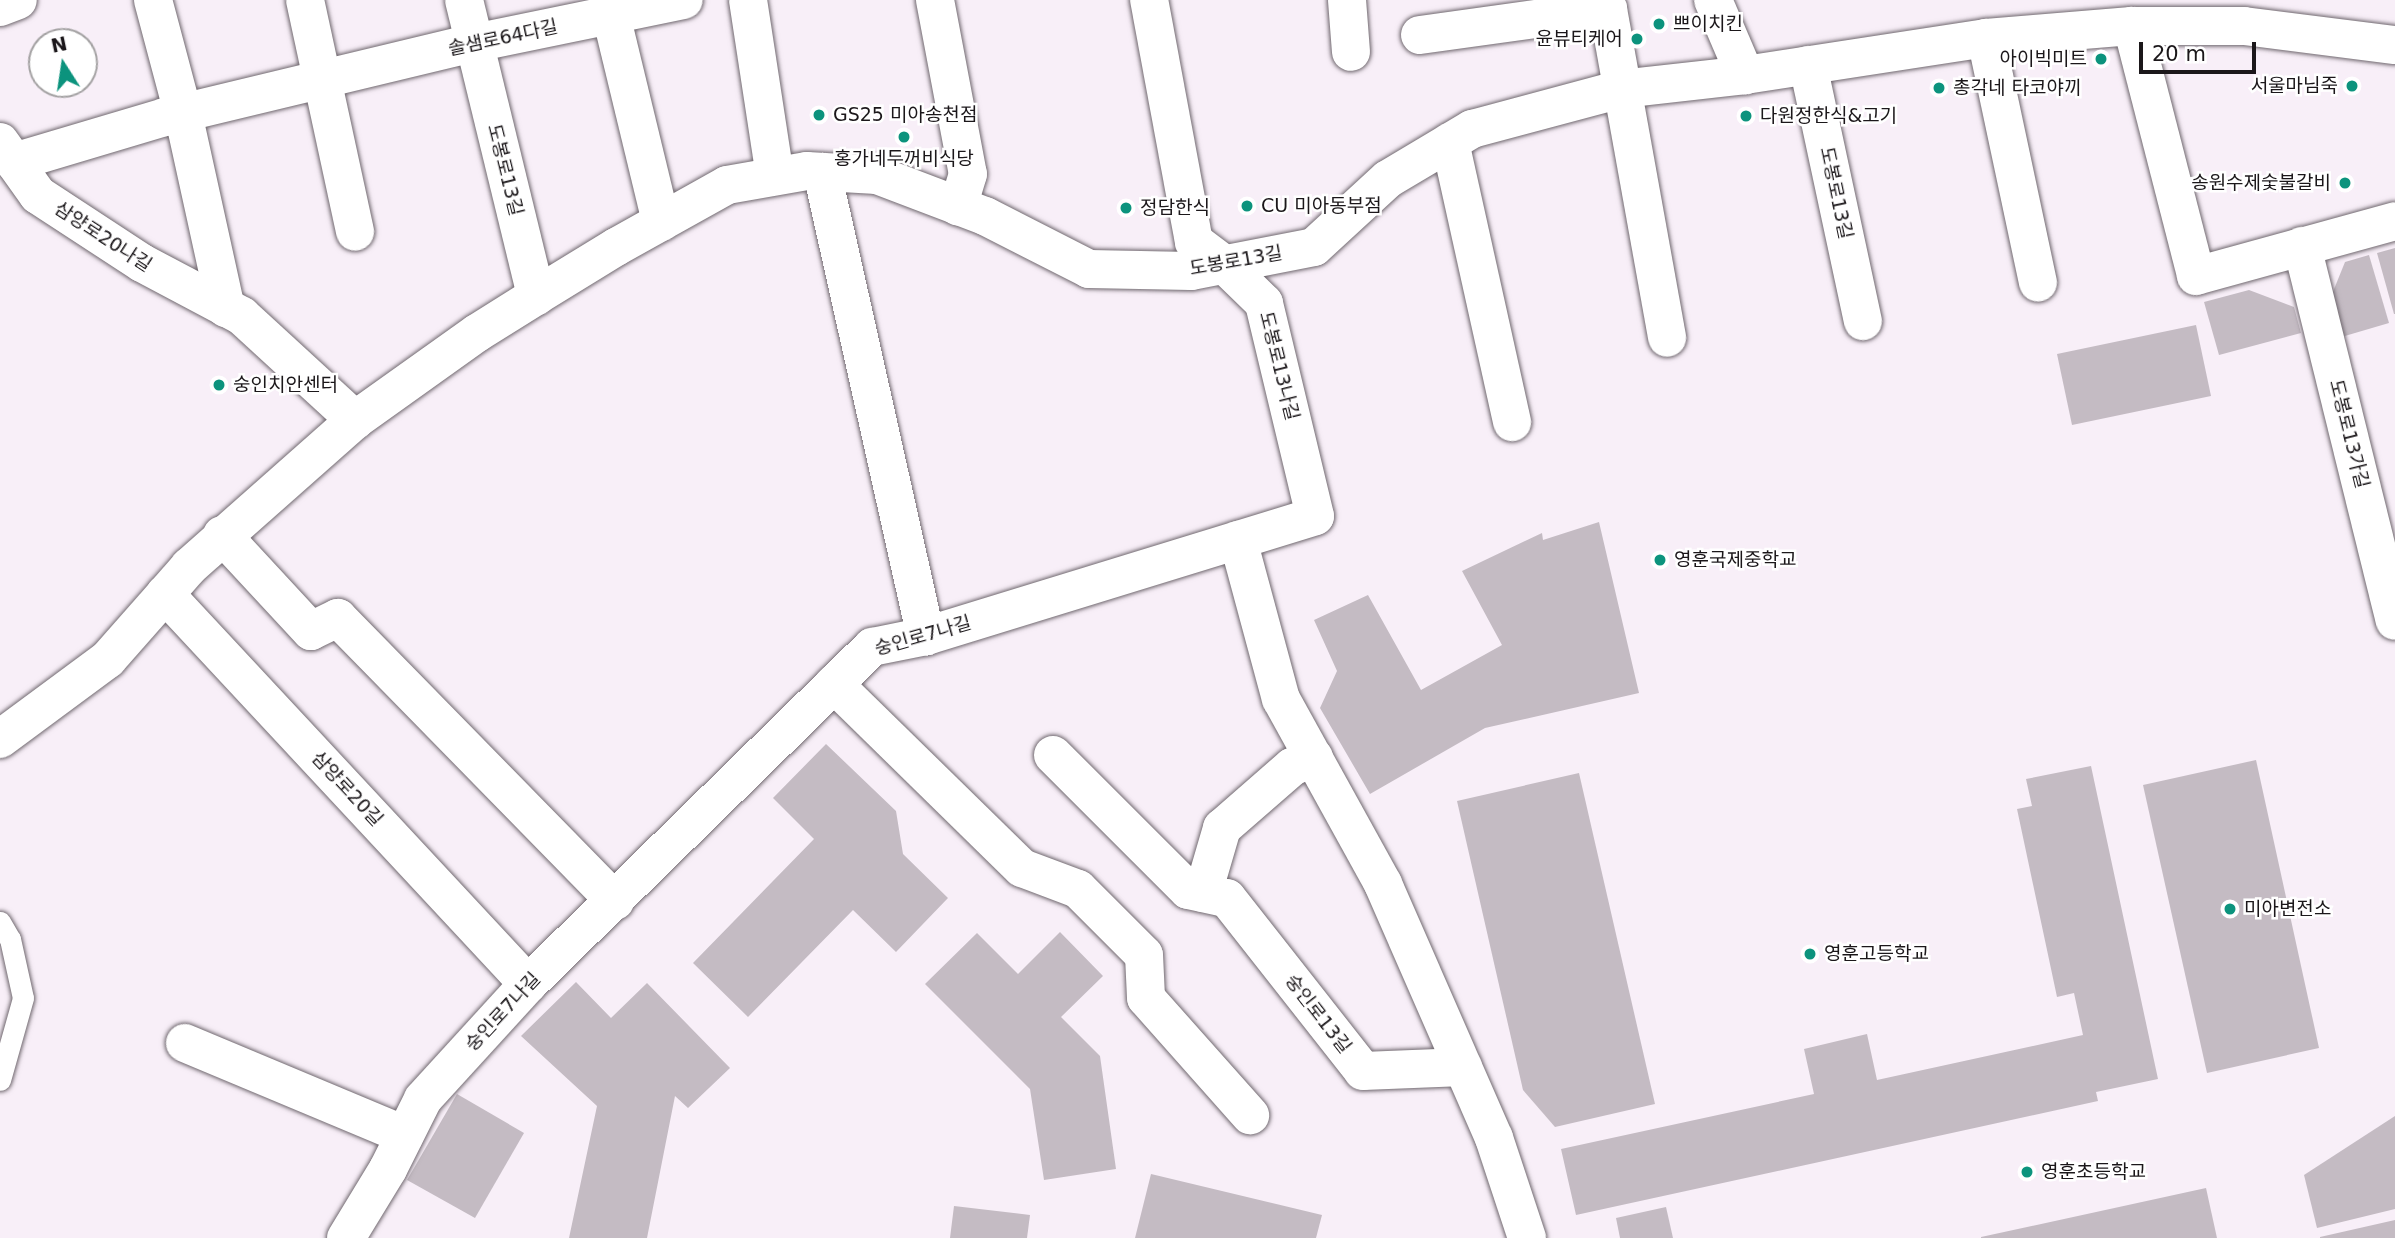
<!DOCTYPE html>
<meta charset="utf-8">
<style>
body{margin:0}
#map{position:relative;width:2395px;height:1238px;overflow:hidden;background:#f8eff8;font-family:"DejaVu Sans","Noto Sans KR",sans-serif}
div>[style]{position:absolute}
[style*='--x']{left:calc(var(--x)*1px);top:calc(var(--y)*1px);width:calc(var(--w)*1px);rotate:calc(var(--a)*1deg)}
.building>*{inset:0;background:#c4bbc3}
.roads{filter:drop-shadow(0 0 2px #70686f) drop-shadow(0 0 2px #70686f)}
.lane>*{height:21px;margin:-10.5px;padding:0 10.5px;transform-origin:10.5px;border-radius:10.5px;background:#fff}
.street>*{height:38px;margin:-19px;padding:0 19px;transform-origin:19px;border-radius:19px;background:#fff}
.dots>*{width:19px;height:19px;translate:-50% -50%;box-sizing:border-box;border:4px solid #fff;border-radius:50%}
span{translate:-50% -50%;white-space:nowrap;text-align:center;line-height:1.15;-webkit-text-stroke:5px #fff;paint-order:stroke}
.poi-label{font-size:19px;color:#1b171a}
.left{translate:0 -50%;text-align:left}
.right{translate:-100% -50%;text-align:right}
.street-label{font-size:19px;color:#1b171a}
.north{position:absolute;left:28px;top:28px;width:70px;height:70px;box-sizing:border-box;background:#fff;border:2px solid #a4a2a3;border-radius:50%;rotate:348deg;font-size:19px;font-weight:700;line-height:28px;text-align:center;color:#1b171a}
.north::after{content:'';display:block;margin:auto;width:24px;height:32px;background:#0c937d;clip-path:polygon(50% 0,100% 100%,50% 72%,0 100%)}
.scale{position:absolute;left:2139px;top:42px;width:117px;height:32px;box-sizing:border-box;border:4px solid #1b171a;border-top:0;padding-left:9px;font-size:21px;line-height:24px;white-space:nowrap;color:#1b171a;-webkit-text-stroke:5px #fff;paint-order:stroke}
</style>
<div id="map">
<div class="building">
<div style="clip-path:polygon(2395px 248px,2395px 314px,2394px 314px,2377px 253px)"></div>
<div style="clip-path:polygon(2369px 255px,2389px 323px,2338px 338px,2328px 304px,2345px 262px)"></div>
<div style="clip-path:polygon(2249px 290px,2294px 307px,2301px 333px,2219px 355px,2204px 302px)"></div>
<div style="clip-path:polygon(2196px 325px,2211px 396px,2072px 425px,2057px 354px)"></div>
<div style="clip-path:polygon(1599px 522px,1639px 693px,1485px 728px,1370px 794px,1320px 708px,1337px 671px,1314px 620px,1368px 595px,1421px 690px,1502px 645px,1462px 571px,1542px 533px,1543px 540px)"></div>
<div style="clip-path:polygon(826px 744px,896px 811px,903px 854px,948px 898px,896px 952px,853px 910px,748px 1017px,693px 963px,814px 839px,773px 798px)"></div>
<div style="clip-path:polygon(2256px 760px,2319px 1048px,2207px 1073px,2143px 785px)"></div>
<div style="clip-path:polygon(2091px 766px,2158px 1079px,2096px 1092px,2098px 1101px,1576px 1215px,1561px 1149px,1814px 1094px,1804px 1049px,1867px 1034px,1877px 1080px,2083px 1035px,2074px 993px,2057px 997px,2017px 809px,2032px 806px,2026px 779px)"></div>
<div style="clip-path:polygon(1579px 773px,1655px 1104px,1555px 1127px,1523px 1090px,1457px 801px)"></div>
<div style="clip-path:polygon(1060px 932px,1103px 976px,1061px 1017px,1100px 1056px,1116px 1169px,1044px 1180px,1030px 1089px,925px 984px,977px 933px,1018px 974px)"></div>
<div style="clip-path:polygon(576px 982px,611px 1018px,647px 983px,730px 1068px,688px 1108px,675px 1096px,647px 1238px,569px 1238px,597px 1106px,521px 1036px)"></div>
<div style="clip-path:polygon(457px 1094px,524px 1133px,475px 1218px,407px 1180px)"></div>
<div style="clip-path:polygon(2395px 1116px,2395px 1209px,2317px 1228px,2304px 1175px)"></div>
<div style="clip-path:polygon(1151px 1174px,1322px 1215px,1316px 1238px,1135px 1238px)"></div>
<div style="clip-path:polygon(2206px 1188px,2217px 1238px,1981px 1238px,1981px 1237px)"></div>
<div style="clip-path:polygon(954px 1206px,1030px 1215px,1027px 1238px,950px 1238px)"></div>
<div style="clip-path:polygon(1666px 1207px,1673px 1238px,1620px 1238px,1616px 1218px)"></div>
<div style="clip-path:polygon(2395px 1220px,2395px 1238px,2320px 1238px,2320px 1237px)"></div>
</div>
<div class="roads">
<div class="lane">
<div style="--x:0;--y:922;--w:20;--a:60"></div>
<div style="--x:10;--y:939;--w:60;--a:77.6"></div>
<div style="--x:23;--y:998;--w:85;--a:105.7"></div>
</div>
<div class="street">
<div style="--x:153;--y:0;--w:117;--a:75.1"></div>
<div style="--x:183;--y:113;--w:200;--a:77.6"></div>
<div style="--x:305;--y:0;--w:237;--a:77.8"></div>
<div style="--x:464;--y:0;--w:305;--a:76.3"></div>
<div style="--x:748;--y:0;--w:178;--a:81.3"></div>
<div style="--x:935;--y:0;--w:177;--a:79.3"></div>
<div style="--x:968;--y:174;--w:34;--a:107"></div>
<div style="--x:1347;--y:0;--w:52;--a:85.6"></div>
<div style="--x:1713;--y:0;--w:82;--a:66.9"></div>
<div style="--x:0;--y:7;--w:19;--a:-21"></div>
<div style="--x:611;--y:15;--w:213;--a:76.4"></div>
<div style="--x:2132;--y:26;--w:258;--a:75.6"></div>
<div style="--x:2196;--y:276;--w:206;--a:-15.4"></div>
<div style="--x:1420;--y:35;--w:190;--a:-7.9"></div>
<div style="--x:1608;--y:9;--w:334;--a:79.8"></div>
<div style="--x:1986;--y:38;--w:250;--a:78"></div>
<div style="--x:1808;--y:65;--w:262;--a:77.9"></div>
<div style="--x:0;--y:142;--w:65;--a:54.4"></div>
<div style="--x:38;--y:195;--w:124;--a:33.2"></div>
<div style="--x:142;--y:263;--w:113;--a:27.9"></div>
<div style="--x:242;--y:316;--w:154;--a:42.6"></div>
<div style="--x:1450;--y:142;--w:287;--a:77.5"></div>
<div style="--x:14;--y:162;--w:158;--a:-16.6"></div>
<div style="--x:165;--y:117;--w:318;--a:-13.5"></div>
<div style="--x:474;--y:43;--w:214;--a:-11.6"></div>
<div style="--x:822;--y:172;--w:476;--a:77.4"></div>
<div style="--x:2302;--y:246;--w:386;--a:76.1"></div>
<div style="--x:222;--y:535;--w:131;--a:47.2"></div>
<div style="--x:311;--y:631;--w:30;--a:-26"></div>
<div style="--x:338;--y:618;--w:396;--a:45.6"></div>
<div style="--x:1238;--y:540;--w:165;--a:74.9"></div>
<div style="--x:1281;--y:699;--w:211;--a:61.1"></div>
<div style="--x:1383;--y:884;--w:277;--a:66.4"></div>
<div style="--x:1494;--y:1138;--w:105;--a:71.7"></div>
<div style="--x:165;--y:594;--w:533;--a:47.05"></div>
<div style="--x:834;--y:684;--w:263;--a:44.4"></div>
<div style="--x:1022;--y:868;--w:60;--a:20.6"></div>
<div style="--x:1078;--y:889;--w:93;--a:45"></div>
<div style="--x:1144;--y:955;--w:43;--a:87.3"></div>
<div style="--x:1146;--y:998;--w:157;--a:48.4"></div>
<div style="--x:0;--y:739;--w:134;--a:-36.5"></div>
<div style="--x:108;--y:659;--w:123;--a:-48.6"></div>
<div style="--x:189;--y:567;--w:222;--a:-41.5"></div>
<div style="--x:355;--y:420;--w:150;--a:-35.5"></div>
<div style="--x:477;--y:333;--w:70;--a:-32.1"></div>
<div style="--x:536;--y:296;--w:94;--a:-31.5"></div>
<div style="--x:616;--y:247;--w:127;--a:-29.2"></div>
<div style="--x:727;--y:185;--w:81;--a:-9.9"></div>
<div style="--x:807;--y:171;--w:70;--a:3.3"></div>
<div style="--x:877;--y:175;--w:116;--a:20.8"></div>
<div style="--x:985;--y:216;--w:117;--a:27"></div>
<div style="--x:1089;--y:269;--w:102;--a:1.1"></div>
<div style="--x:1191;--y:271;--w:125;--a:-11"></div>
<div style="--x:1314;--y:247;--w:100;--a:-42.6"></div>
<div style="--x:1388;--y:179;--w:98;--a:-30.8"></div>
<div style="--x:1472;--y:129;--w:154;--a:-15"></div>
<div style="--x:1621;--y:89;--w:125;--a:-6.4"></div>
<div style="--x:1745;--y:75;--w:244;--a:-8.7"></div>
<div style="--x:1986;--y:38;--w:146;--a:-4.7"></div>
<div style="--x:2132;--y:26;--w:112;--a:0"></div>
<div style="--x:2244;--y:26;--w:152;--a:7.2"></div>
<div style="--x:1053;--y:755;--w:191;--a:45"></div>
<div style="--x:1188;--y:890;--w:40;--a:12"></div>
<div style="--x:1227;--y:898;--w:220;--a:51.8"></div>
<div style="--x:1363;--y:1071;--w:100;--a:-2.3"></div>
<div style="--x:1203;--y:893;--w:68;--a:-73.7"></div>
<div style="--x:1222;--y:828;--w:93;--a:-41.1"></div>
<div style="--x:1292;--y:767;--w:24;--a:-24"></div>
<div style="--x:185;--y:1043;--w:238;--a:22.7"></div>
<div style="--x:346;--y:1238;--w:81;--a:-58.7"></div>
<div style="--x:388;--y:1169;--w:78;--a:-63.4"></div>
<div style="--x:423;--y:1099;--w:156;--a:-47.6"></div>
<div style="--x:528;--y:984;--w:482;--a:-44.4"></div>
<div style="--x:872;--y:647;--w:55;--a:-11.5"></div>
<div style="--x:926;--y:636;--w:407;--a:-17.1"></div>
<div style="--x:1315;--y:516;--w:219;--a:-103.5"></div>
<div style="--x:1264;--y:303;--w:54;--a:-135.7"></div>
<div style="--x:1225;--y:265;--w:39;--a:-143"></div>
<div style="--x:1194;--y:242;--w:246;--a:-100.5"></div>
</div>
</div>
<div class="dots">
<div style="left:1659px;top:24px;background:#0c937d"></div>
<div style="left:1637px;top:39px;background:#0c937d"></div>
<div style="left:2101px;top:59px;background:#0c937d"></div>
<div style="left:2352px;top:86px;background:#0c937d"></div>
<div style="left:1939px;top:88px;background:#0c937d"></div>
<div style="left:819px;top:115px;background:#0c937d"></div>
<div style="left:1746px;top:116px;background:#0c937d"></div>
<div style="left:904px;top:137px;background:#0c937d"></div>
<div style="left:2345px;top:183px;background:#0c937d"></div>
<div style="left:1247px;top:206px;background:#0c937d"></div>
<div style="left:1126px;top:208px;background:#0c937d"></div>
<div style="left:219px;top:385px;background:#0c937d"></div>
<div style="left:1660px;top:560px;background:#0c937d"></div>
<div style="left:2230px;top:909px;background:#0c937d"></div>
<div style="left:1810px;top:954px;background:#0c937d"></div>
<div style="left:2027px;top:1172px;background:#0c937d"></div>
</div>
<div class="poi-label">
<span class="left" style="left:1673px;top:24px">쁘이치킨</span>
<span class="right" style="left:1623px;top:39px">윤뷰티케어</span>
<span class="right" style="left:2087px;top:59px">아이빅미트</span>
<span class="right" style="left:2338px;top:86px">서울마님죽</span>
<span class="left" style="left:1953px;top:88px">총각네 타코야끼</span>
<span class="left" style="left:833px;top:115px">GS25 미아송천점</span>
<span class="left" style="left:1760px;top:116px">다원정한식&amp;고기</span>
<span style="left:904px;top:159px">홍가네두꺼비식당</span>
<span class="right" style="left:2331px;top:183px">송원수제숯불갈비</span>
<span class="left" style="left:1261px;top:206px">CU 미아동부점</span>
<span class="left" style="left:1140px;top:208px">정담한식</span>
<span class="left" style="left:233px;top:385px">숭인치안센터</span>
<span class="left" style="left:1674px;top:560px">영훈국제중학교</span>
<span class="left" style="left:2244px;top:909px">미아변전소</span>
<span class="left" style="left:1824px;top:954px">영훈고등학교</span>
<span class="left" style="left:2041px;top:1172px">영훈초등학교</span>
</div>
<div class="street-label">
<span style="left:503px;top:38px;rotate:-12deg">솔샘로64다길</span>
<span style="left:505px;top:170px;rotate:76deg">도봉로13길</span>
<span style="left:1836px;top:193px;rotate:78deg">도봉로13길</span>
<span style="left:103px;top:237px;rotate:33deg">삼양로20나길</span>
<span style="left:1236px;top:261px;rotate:-10deg">도봉로13길</span>
<span style="left:1279px;top:366px;rotate:76deg">도봉로13나길</span>
<span style="left:2349px;top:434px;rotate:76deg">도봉로13가길</span>
<span style="left:923px;top:636px;rotate:-16deg">숭인로7나길</span>
<span style="left:347px;top:789px;rotate:47deg">삼양로20길</span>
<span style="left:503px;top:1012px;rotate:-47deg">숭인로7나길</span>
<span style="left:1318px;top:1014px;rotate:52deg">숭인로13길</span>
</div>
<div class="north">N</div>
<div class="scale">20 m</div>
</div>
